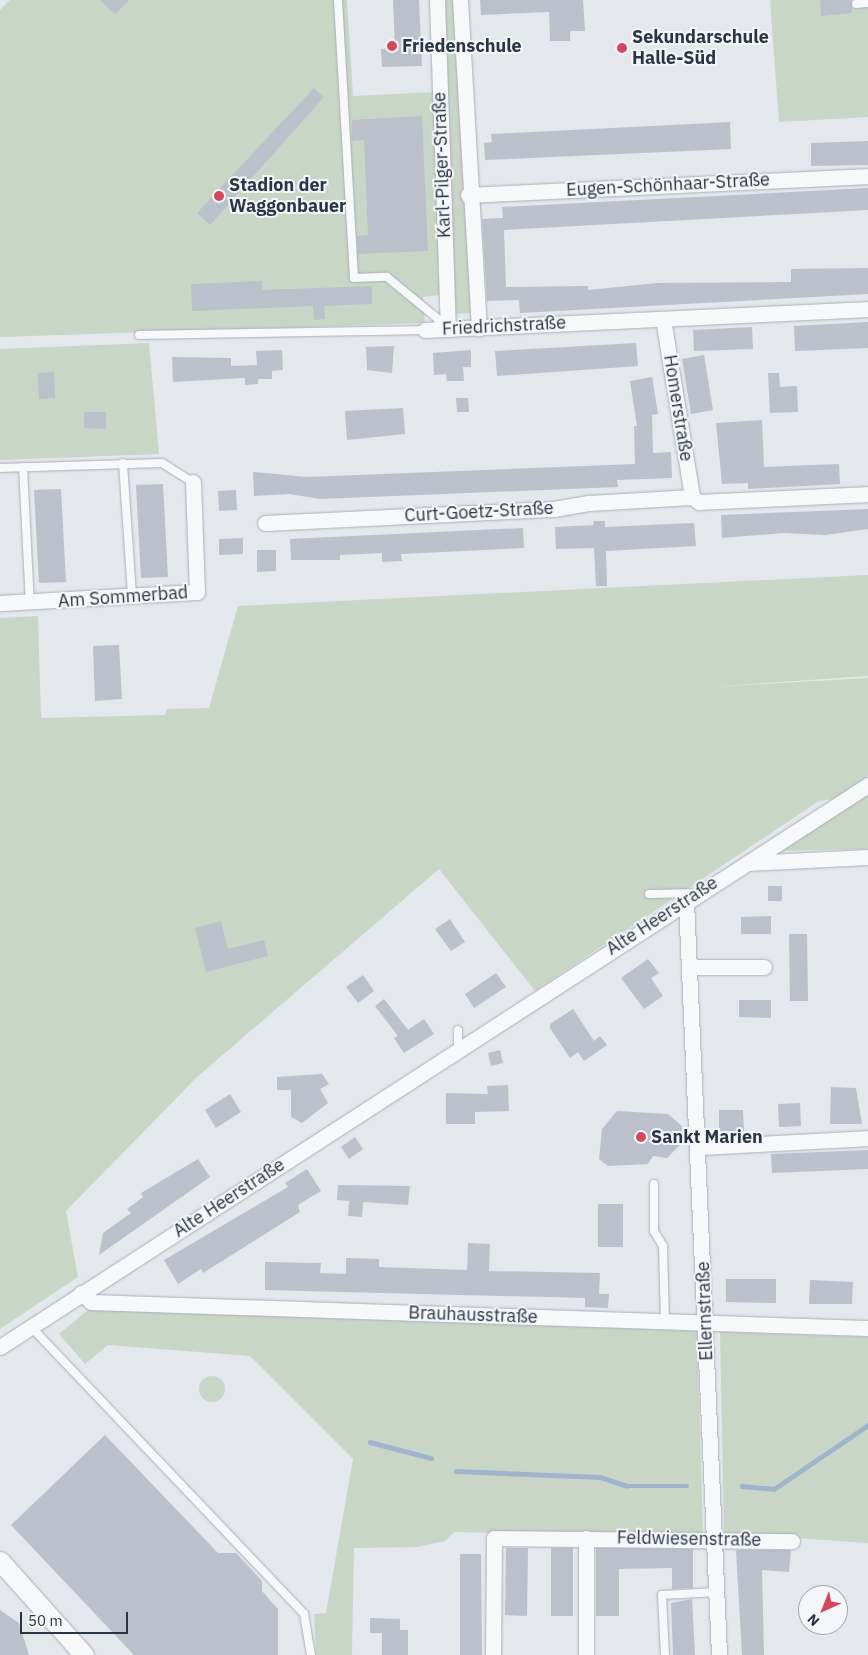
<!DOCTYPE html>
<meta charset="utf-8">
<style>
body{margin:0}
#map{position:relative;width:868px;height:1655px;overflow:hidden;background:#e4e7ec;font-family:"IBM Plex Sans",sans-serif}
div>[style]{position:absolute}
[style*='--x']{left:calc(var(--x)*1px);top:calc(var(--y)*1px);width:calc(var(--w)*1px);rotate:calc(var(--a)*1deg)}
.green>*{inset:0;background:#c9d6c5}
.round{border-radius:50%}
.stream>*{height:4.5px;margin:-2.25px;padding:0 2.25px;transform-origin:2.25px;border-radius:2.25px;background:#9fb4cc}
.building>*{inset:0;background:#bbc0ca}
.roads{filter:drop-shadow(0 0 1px #a9aeb7) drop-shadow(0 0 1px #a9aeb7)}
.service>*{height:8px;margin:-4px;padding:0 4px;transform-origin:4px;border-radius:4px;background:#f7f8fa}
.minor>*{height:15px;margin:-7.5px;padding:0 7.5px;transform-origin:7.5px;border-radius:7.5px;background:#f7f8fa}
.tertiary>*{height:19px;margin:-9.5px;padding:0 9.5px;transform-origin:9.5px;border-radius:9.5px;background:#f7f8fa}
.dots>*{width:14px;height:14px;translate:-50% -50%;box-sizing:border-box;border:2px solid #f4f6f9;border-radius:50%}
span{translate:-50% -50%;white-space:nowrap;text-align:center;line-height:1.15;-webkit-text-stroke:4px #f4f6f9;paint-order:stroke}
.poi-label{font-size:18px;color:#2b3445;font-weight:700}
.left{translate:0 -50%;text-align:left}
.street-label{font-size:18px;color:#2b3445}
.north{position:absolute;left:798px;top:1585px;width:50px;height:50px;box-sizing:border-box;background:#f4f6f9;border:1px solid #a4a8b1;border-radius:50%;rotate:224deg;font-size:14px;font-weight:700;line-height:20px;text-align:center;color:#2b3445}
.north::after{content:'';display:block;margin:auto;width:18px;height:22px;background:#d1495b;clip-path:polygon(50% 0,100% 100%,50% 72%,0 100%)}
.scale{position:absolute;left:20px;top:1612px;width:108px;height:22px;box-sizing:border-box;border:2px solid #2b3445;border-top:0;padding-left:6px;font-size:15px;line-height:18px;white-space:nowrap;color:#2b3445;-webkit-text-stroke:4px #f4f6f9;paint-order:stroke}
</style>
<div id="map">
<div class="green">
<div style="clip-path:polygon(10px 0,347px 0,353px 96px,436px 92px,439px 295px,423px 297px,425px 323px,0 337px,0 10px)"></div>
<div style="clip-path:polygon(440px 0,457px 0,474px 313px,448px 314px)"></div>
<div style="clip-path:polygon(770px 0,868px 0,868px 117px,779px 122px)"></div>
<div style="clip-path:polygon(149px 343px,159px 454px,0 460px,0 349px)"></div>
<div style="clip-path:polygon(868px 575px,868px 676px,709px 687px,868px 678px,868px 776px,834px 799px,819px 801px,535px 991px,439px 869px,197px 1077px,66px 1211px,78px 1277px,0 1329px,0 618px,38px 616px,41px 718px,165px 715px,167px 709px,209px 708px,238px 606px)"></div>
<div style="clip-path:polygon(868px 794px,868px 849px,782px 851px)"></div>
<div style="clip-path:polygon(88px 1310px,697px 1331px,703px 1538px,454px 1532px,445px 1541px,417px 1547px,354px 1548px,352px 1655px,316px 1655px,314px 1614px,326px 1613px,353px 1459px,250px 1356px,108px 1345px,85px 1364px,59px 1334px)"></div>
<div style="clip-path:polygon(720px 1332px,868px 1337px,868px 1543px,724px 1533px)"></div>
<div class="round" style="left:199px;top:1376px;width:26px;height:26px"></div>
</div>
<div class="stream">
<div style="--x:370;--y:1442;--w:63;--a:14.7"></div>
<div style="--x:456;--y:1471;--w:144;--a:2.4"></div>
<div style="--x:600;--y:1477;--w:28;--a:18"></div>
<div style="--x:627;--y:1486;--w:60;--a:0"></div>
<div style="--x:742;--y:1486;--w:32;--a:5"></div>
<div style="--x:774;--y:1489;--w:114;--a:-34.2"></div>
</div>
<div class="building">
<div style="clip-path:polygon(100px 0,129px 0,115px 14px)"></div>
<div style="clip-path:polygon(393px 0,419px 0,422px 66px,382px 67px,381px 49px,395px 48px)"></div>
<div style="clip-path:polygon(480px 0,583px 0,585px 31px,570px 31px,570px 41px,550px 41px,549px 12px,481px 15px)"></div>
<div style="clip-path:polygon(820px 0,851px 0,852px 13px,821px 16px)"></div>
<div style="clip-path:polygon(314px 88px,324px 97px,210px 225px,197px 213px)"></div>
<div style="clip-path:polygon(422px 116px,428px 251px,358px 254px,357px 236px,368px 235px,364px 140px,352px 141px,352px 120px)"></div>
<div style="clip-path:polygon(730px 122px,731px 149px,485px 160px,484px 143px,492px 142px,491px 134px)"></div>
<div style="clip-path:polygon(868px 141px,868px 165px,811px 166px,811px 143px)"></div>
<div style="clip-path:polygon(868px 188px,868px 210px,504px 230px,506px 287px,588px 286px,588px 290px,657px 283px,791px 282px,791px 269px,868px 268px,868px 294px,520px 313px,519px 300px,487px 301px,482px 219px,503px 218px,502px 207px)"></div>
<div style="clip-path:polygon(262px 281px,262px 290px,372px 286px,372px 304px,324px 306px,325px 319px,314px 320px,313px 306px,192px 311px,191px 284px)"></div>
<div style="clip-path:polygon(868px 322px,868px 348px,795px 351px,794px 326px)"></div>
<div style="clip-path:polygon(752px 327px,753px 349px,694px 351px,693px 330px)"></div>
<div style="clip-path:polygon(636px 343px,638px 366px,497px 376px,495px 351px)"></div>
<div style="clip-path:polygon(394px 346px,392px 373px,367px 370px,366px 347px)"></div>
<div style="clip-path:polygon(282px 350px,283px 370px,272px 371px,272px 379px,258px 379px,258px 384px,245px 385px,245px 378px,173px 382px,172px 357px,231px 358px,231px 366px,257px 365px,256px 351px)"></div>
<div style="clip-path:polygon(471px 350px,471px 367px,463px 367px,464px 381px,447px 381px,446px 374px,434px 375px,433px 353px)"></div>
<div style="clip-path:polygon(704px 355px,713px 410px,691px 414px,682px 359px)"></div>
<div style="clip-path:polygon(54px 372px,55px 398px,39px 399px,38px 373px)"></div>
<div style="clip-path:polygon(768px 373px,779px 373px,780px 387px,797px 386px,798px 412px,770px 413px)"></div>
<div style="clip-path:polygon(652px 377px,658px 414px,652px 415px,653px 453px,671px 452px,672px 478px,617px 480px,618px 487px,320px 499px,289px 494px,254px 496px,253px 472px,307px 477px,635px 464px,634px 426px,637px 426px,630px 381px)"></div>
<div style="clip-path:polygon(456px 398px,468px 398px,469px 412px,457px 412px)"></div>
<div style="clip-path:polygon(403px 408px,405px 434px,347px 440px,345px 411px)"></div>
<div style="clip-path:polygon(84px 412px,106px 412px,106px 429px,84px 428px)"></div>
<div style="clip-path:polygon(762px 420px,764px 467px,839px 464px,840px 484px,748px 489px,748px 483px,722px 484px,716px 423px)"></div>
<div style="clip-path:polygon(163px 484px,168px 577px,141px 578px,136px 485px)"></div>
<div style="clip-path:polygon(61px 489px,66px 582px,39px 583px,34px 490px)"></div>
<div style="clip-path:polygon(236px 490px,237px 510px,219px 511px,218px 491px)"></div>
<div style="clip-path:polygon(868px 509px,868px 529px,825px 535px,783px 533px,722px 538px,721px 515px)"></div>
<div style="clip-path:polygon(593px 521px,605px 521px,605px 527px,694px 523px,696px 546px,606px 551px,607px 586px,596px 586px,594px 548px,556px 549px,555px 527px,594px 525px)"></div>
<div style="clip-path:polygon(523px 528px,524px 548px,401px 554px,402px 561px,382px 562px,382px 553px,340px 555px,340px 560px,291px 560px,290px 539px)"></div>
<div style="clip-path:polygon(243px 538px,243px 554px,219px 555px,219px 539px)"></div>
<div style="clip-path:polygon(257px 550px,276px 550px,276px 571px,257px 572px)"></div>
<div style="clip-path:polygon(119px 645px,122px 699px,95px 701px,93px 646px)"></div>
<div style="clip-path:polygon(768px 886px,782px 886px,782px 901px,768px 901px)"></div>
<div style="clip-path:polygon(771px 916px,771px 934px,741px 934px,741px 917px)"></div>
<div style="clip-path:polygon(450px 919px,465px 942px,451px 951px,435px 929px)"></div>
<div style="clip-path:polygon(221px 921px,228px 949px,264px 940px,268px 956px,206px 972px,195px 928px)"></div>
<div style="clip-path:polygon(789px 934px,807px 934px,808px 1001px,790px 1001px)"></div>
<div style="clip-path:polygon(648px 959px,659px 973px,651px 978px,663px 996px,644px 1009px,621px 978px)"></div>
<div style="clip-path:polygon(496px 973px,506px 987px,474px 1008px,465px 994px)"></div>
<div style="clip-path:polygon(363px 975px,374px 991px,358px 1003px,346px 987px)"></div>
<div style="clip-path:polygon(384px 999px,408px 1030px,424px 1019px,434px 1034px,404px 1053px,394px 1038px,398px 1036px,375px 1006px)"></div>
<div style="clip-path:polygon(739px 1000px,771px 1000px,771px 1018px,739px 1017px)"></div>
<div style="clip-path:polygon(573px 1009px,594px 1041px,600px 1036px,607px 1045px,584px 1061px,578px 1052px,570px 1058px,550px 1028px,550px 1024px)"></div>
<div style="clip-path:polygon(500px 1050px,503px 1063px,491px 1066px,488px 1053px)"></div>
<div style="clip-path:polygon(322px 1074px,329px 1084px,320px 1089px,328px 1103px,302px 1123px,291px 1117px,291px 1090px,277px 1090px,277px 1077px)"></div>
<div style="clip-path:polygon(508px 1085px,509px 1111px,475px 1112px,475px 1124px,446px 1124px,446px 1093px,488px 1094px,487px 1086px)"></div>
<div style="clip-path:polygon(831px 1087px,856px 1088px,862px 1124px,830px 1124px)"></div>
<div style="clip-path:polygon(230px 1094px,241px 1112px,216px 1128px,205px 1110px)"></div>
<div style="clip-path:polygon(800px 1103px,801px 1126px,779px 1127px,778px 1104px)"></div>
<div style="clip-path:polygon(719px 1110px,743px 1110px,744px 1131px,719px 1131px)"></div>
<div style="clip-path:polygon(617px 1111px,668px 1114px,682px 1126px,681px 1144px,667px 1158px,653px 1156px,648px 1164px,608px 1166px,599px 1159px,602px 1129px)"></div>
<div style="clip-path:polygon(355px 1137px,363px 1149px,349px 1159px,341px 1147px)"></div>
<div style="clip-path:polygon(868px 1150px,868px 1169px,772px 1173px,771px 1154px)"></div>
<div style="clip-path:polygon(198px 1159px,210px 1177px,99px 1255px,103px 1233px,131px 1213px,127px 1209px,143px 1197px,141px 1193px)"></div>
<div style="clip-path:polygon(307px 1169px,321px 1191px,298px 1205px,300px 1212px,203px 1273px,201px 1269px,178px 1284px,164px 1260px,288px 1187px,285px 1183px)"></div>
<div style="clip-path:polygon(338px 1185px,410px 1186px,408px 1205px,363px 1202px,362px 1217px,348px 1216px,349px 1201px,337px 1200px)"></div>
<div style="clip-path:polygon(598px 1204px,623px 1204px,623px 1247px,598px 1247px)"></div>
<div style="clip-path:polygon(468px 1243px,490px 1244px,489px 1271px,600px 1273px,599px 1294px,609px 1294px,608px 1308px,585px 1307px,585px 1298px,265px 1290px,265px 1262px,321px 1263px,320px 1273px,346px 1274px,346px 1258px,379px 1259px,379px 1267px,467px 1270px)"></div>
<div style="clip-path:polygon(726px 1279px,776px 1279px,776px 1303px,726px 1302px)"></div>
<div style="clip-path:polygon(810px 1280px,853px 1282px,852px 1304px,809px 1304px)"></div>
<div style="clip-path:polygon(105px 1435px,218px 1553px,236px 1553px,262px 1581px,262px 1591px,278px 1609px,278px 1655px,134px 1655px,11px 1525px)"></div>
<div style="clip-path:polygon(506px 1548px,528px 1548px,527px 1616px,505px 1615px)"></div>
<div style="clip-path:polygon(551px 1548px,573px 1548px,573px 1616px,551px 1616px)"></div>
<div style="clip-path:polygon(596px 1548px,693px 1549px,693px 1588px,672px 1589px,672px 1568px,619px 1569px,619px 1616px,596px 1616px)"></div>
<div style="clip-path:polygon(736px 1550px,791px 1550px,789px 1572px,762px 1570px,764px 1655px,742px 1655px)"></div>
<div style="clip-path:polygon(460px 1554px,481px 1554px,482px 1655px,460px 1655px)"></div>
<div style="clip-path:polygon(692px 1599px,695px 1655px,673px 1655px,671px 1603px)"></div>
<div style="clip-path:polygon(0 1610px,19px 1623px,29px 1655px,0 1655px)"></div>
<div style="clip-path:polygon(370px 1618px,400px 1619px,400px 1630px,408px 1630px,408px 1655px,382px 1655px,382px 1633px,370px 1633px)"></div>
</div>
<div class="roads">
<div class="service">
<div style="--x:338;--y:0;--w:278;--a:86.7"></div>
<div style="--x:354;--y:278;--w:33;--a:-2"></div>
<div style="--x:387;--y:277;--w:65;--a:39.4"></div>
<div style="--x:437;--y:318;--w:12;--a:70"></div>
<div style="--x:856;--y:4;--w:12;--a:-5"></div>
<div style="--x:139;--y:335;--w:286;--a:-1"></div>
<div style="--x:123;--y:463;--w:133;--a:86.1"></div>
<div style="--x:23;--y:467;--w:136;--a:87.1"></div>
<div style="--x:0;--y:468;--w:162;--a:-1.8"></div>
<div style="--x:162;--y:463;--w:36;--a:32"></div>
<div style="--x:649;--y:894;--w:48;--a:-1.2"></div>
<div style="--x:458;--y:1030;--w:20;--a:90"></div>
<div style="--x:654;--y:1184;--w:47;--a:90"></div>
<div style="--x:654;--y:1231;--w:17;--a:59"></div>
<div style="--x:663;--y:1246;--w:75;--a:88.5"></div>
<div style="--x:31;--y:1327;--w:396;--a:46.4"></div>
<div style="--x:304;--y:1614;--w:42;--a:80.3"></div>
<div style="--x:665;--y:1655;--w:60;--a:-92.9"></div>
<div style="--x:662;--y:1595;--w:55;--a:-3.1"></div>
</div>
<div class="minor">
<div style="--x:437;--y:0;--w:329;--a:88.1"></div>
<div style="--x:460;--y:0;--w:329;--a:86.7"></div>
<div style="--x:468;--y:195;--w:400;--a:-2.7"></div>
<div style="--x:663;--y:319;--w:180;--a:80.7"></div>
<div style="--x:425;--y:330;--w:443;--a:-2.7"></div>
<div style="--x:692;--y:497;--w:9;--a:36"></div>
<div style="--x:699;--y:502;--w:169;--a:-2.7"></div>
<div style="--x:265;--y:523;--w:289;--a:-2.8"></div>
<div style="--x:554;--y:509;--w:36;--a:-10"></div>
<div style="--x:589;--y:503;--w:103;--a:-3.3"></div>
<div style="--x:0;--y:603;--w:197;--a:-3.2"></div>
<div style="--x:197;--y:592;--w:110;--a:-92.1"></div>
<div style="--x:747;--y:863;--w:121;--a:-2.8"></div>
<div style="--x:686;--y:901;--w:755;--a:87.49"></div>
<div style="--x:691;--y:967;--w:73;--a:0"></div>
<div style="--x:699;--y:1147;--w:169;--a:-3"></div>
<div style="--x:81;--y:1293;--w:13;--a:42"></div>
<div style="--x:91;--y:1302;--w:777;--a:1.92"></div>
<div style="--x:0;--y:1347;--w:1034;--a:-32.92"></div>
<div style="--x:493;--y:1655;--w:117;--a:-89.5"></div>
<div style="--x:494;--y:1538;--w:298;--a:0.6"></div>
<div style="--x:586;--y:1655;--w:117;--a:-90"></div>
</div>
<div class="tertiary">
<div style="--x:0;--y:1561;--w:126;--a:48.2"></div>
</div>
</div>
<div class="dots">
<div style="left:392px;top:46px;background:#d1495b"></div>
<div style="left:622px;top:48px;background:#d1495b"></div>
<div style="left:219px;top:196px;background:#d1495b"></div>
<div style="left:641px;top:1137px;background:#d1495b"></div>
</div>
<div class="poi-label">
<span class="left" style="left:632px;top:48px">Sekundarschule<br>Halle-Süd</span>
<span class="left" style="left:402px;top:46px">Friedenschule</span>
<span class="left" style="left:229px;top:196px">Stadion der<br>Waggonbauer</span>
<span class="left" style="left:651px;top:1137px">Sankt Marien</span>
</div>
<div class="street-label">
<span style="left:442px;top:165px;rotate:-92deg">Karl-Pilger-Straße</span>
<span style="left:668px;top:185px;rotate:-3deg">Eugen-Schönhaar-Straße</span>
<span style="left:504px;top:326px;rotate:-3deg">Friedrichstraße</span>
<span style="left:678px;top:408px;rotate:81deg">Homerstraße</span>
<span style="left:479px;top:512px;rotate:-3deg">Curt-Goetz-Straße</span>
<span style="left:123px;top:597px;rotate:-4deg">Am Sommerbad</span>
<span style="left:662px;top:916px;rotate:-33deg">Alte Heerstraße</span>
<span style="left:229px;top:1198px;rotate:-33deg">Alte Heerstraße</span>
<span style="left:705px;top:1311px;rotate:-92deg">Ellernstraße</span>
<span style="left:473px;top:1315px;rotate:2deg">Brauhausstraße</span>
<span style="left:689px;top:1539px;rotate:1deg">Feldwiesenstraße</span>
</div>
<div class="north">N</div>
<div class="scale">50 m</div>
</div>
